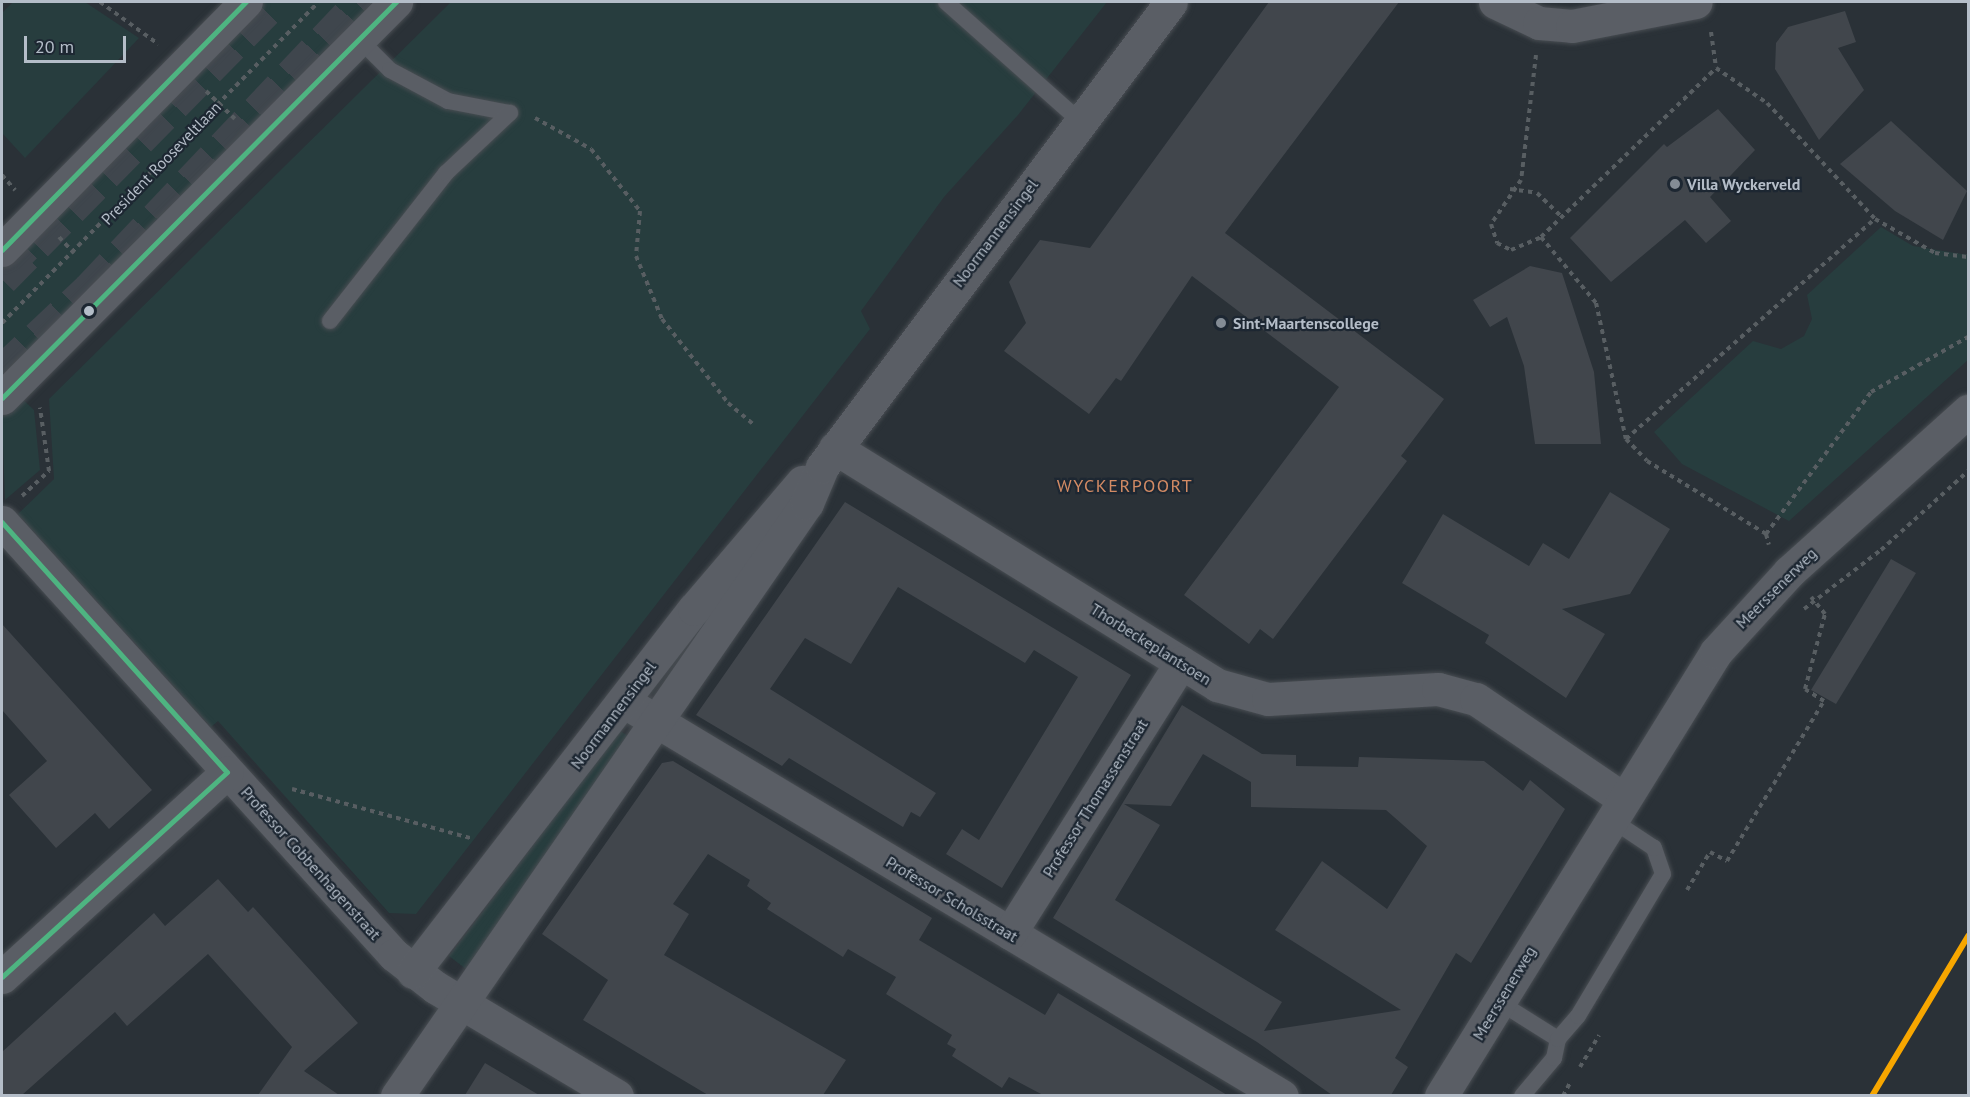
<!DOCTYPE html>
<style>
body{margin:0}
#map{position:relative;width:1970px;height:1097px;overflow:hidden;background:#2a3137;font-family:"PT Sans",sans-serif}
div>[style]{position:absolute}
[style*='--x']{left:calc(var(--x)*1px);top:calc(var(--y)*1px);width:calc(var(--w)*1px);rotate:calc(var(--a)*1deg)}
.green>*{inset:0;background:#273d3e}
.building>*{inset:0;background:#41464c}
.trunk-tunnel>*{height:33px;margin-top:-16.5px;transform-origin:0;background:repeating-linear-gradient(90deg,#3f464d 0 33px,transparent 0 49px)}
.motorway-tunnel>*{height:33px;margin-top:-16.5px;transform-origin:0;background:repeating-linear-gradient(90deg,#3f464d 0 33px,transparent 0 49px)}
.path>*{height:4px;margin-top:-2px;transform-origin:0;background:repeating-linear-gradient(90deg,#585e62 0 4.5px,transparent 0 9px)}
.roads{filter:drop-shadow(0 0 2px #484d52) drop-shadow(0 0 2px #484d52)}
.service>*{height:16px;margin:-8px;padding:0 8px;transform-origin:8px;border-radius:8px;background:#5a5e65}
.minor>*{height:33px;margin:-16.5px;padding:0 16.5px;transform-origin:16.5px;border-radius:16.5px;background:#5a5e65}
.bus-1>*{height:4.5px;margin:-2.25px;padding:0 2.25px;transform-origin:2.25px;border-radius:2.25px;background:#4eb481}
.rail-1>*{height:6px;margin:-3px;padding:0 3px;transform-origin:3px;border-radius:3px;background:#f7a600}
.dots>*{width:16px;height:16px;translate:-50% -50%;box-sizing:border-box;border:3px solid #1d2732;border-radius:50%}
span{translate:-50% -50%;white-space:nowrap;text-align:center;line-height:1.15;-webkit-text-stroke:4.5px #1d2732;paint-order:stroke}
.street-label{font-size:16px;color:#b4bdc8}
.poi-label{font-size:16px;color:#b4bdc8;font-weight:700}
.left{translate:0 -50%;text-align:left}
.neighbourhood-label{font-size:18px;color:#d38b64;letter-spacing:1.5px}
.frame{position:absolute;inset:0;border:3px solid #b4bdc8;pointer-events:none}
.scale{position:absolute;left:24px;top:36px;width:102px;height:27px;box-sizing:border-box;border:3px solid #b4bdc8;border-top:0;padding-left:8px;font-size:18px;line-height:21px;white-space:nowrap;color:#b4bdc8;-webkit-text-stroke:4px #1d2732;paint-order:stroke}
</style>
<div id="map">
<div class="green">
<div style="clip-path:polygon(13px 2px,85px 2px,139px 38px,25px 158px,2px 133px,2px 13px)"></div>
<div style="clip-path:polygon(260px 2px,379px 2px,2px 382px,2px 259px)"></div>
<div style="clip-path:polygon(451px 2px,1107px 2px,1018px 115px,944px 197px,861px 311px,870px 329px,416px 914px,389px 913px,218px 721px,211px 727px,18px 514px,54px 479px,49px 399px)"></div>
<div style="clip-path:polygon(1881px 227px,1913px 246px,1968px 255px,1968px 360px,1789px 521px,1682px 464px,1654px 432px,1753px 341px,1781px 349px,1804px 336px,1812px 319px,1807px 295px)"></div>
<div style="clip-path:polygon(19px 396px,34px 410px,40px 470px,5px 500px,2px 418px)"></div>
<div style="clip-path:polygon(620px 731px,633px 739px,471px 973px,449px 956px)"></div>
</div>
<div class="building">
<div style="clip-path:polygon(1269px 2px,1399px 2px,1225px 233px,1444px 399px,1401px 456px,1407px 461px,1273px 639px,1260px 629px,1249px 644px,1184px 595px,1339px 387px,1192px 276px,1121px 381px,1116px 378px,1089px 414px,1004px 351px,1026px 323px,1009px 282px,1040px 240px,1090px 248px)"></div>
<div style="clip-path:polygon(1845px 11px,1856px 42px,1838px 48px,1864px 90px,1819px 140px,1775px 69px,1776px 43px,1788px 27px)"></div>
<div style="clip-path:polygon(1718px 109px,1755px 150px,1710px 197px,1731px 221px,1706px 243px,1685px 220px,1611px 282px,1570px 238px,1664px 144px,1667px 147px)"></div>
<div style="clip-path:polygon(1891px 121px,1967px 191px,1943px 240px,1895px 211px,1840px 164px)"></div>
<div style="clip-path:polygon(1530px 266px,1562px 273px,1594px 372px,1601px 444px,1535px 444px,1524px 366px,1507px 317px,1490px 327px,1473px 300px)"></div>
<div style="clip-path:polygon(1610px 492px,1670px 529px,1630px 594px,1562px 609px,1605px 634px,1566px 698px,1485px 643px,1489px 635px,1402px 583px,1443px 514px,1529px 566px,1543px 543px,1569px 559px)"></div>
<div style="clip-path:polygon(845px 502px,1131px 675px,1002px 888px,946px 854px,962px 829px,979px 840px,1078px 677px,1034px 650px,1025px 663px,898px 587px,851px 664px,805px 638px,770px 689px,936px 793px,920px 817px,911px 812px,903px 827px,789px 758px,782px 766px,696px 715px)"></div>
<div style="clip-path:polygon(1891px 559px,1916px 573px,1836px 704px,1811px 690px)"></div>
<div style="clip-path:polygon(2px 624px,152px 790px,109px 829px,95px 813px,56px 848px,9px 795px,47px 761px,2px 710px)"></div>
<div style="clip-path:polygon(evenodd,1182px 705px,1262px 754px,1296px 755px,1296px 766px,1358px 767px,1359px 757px,1484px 761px,1523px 791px,1530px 780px,1565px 809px,1471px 963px,1456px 953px,1395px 1058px,1408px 1067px,1391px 1095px,1332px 1095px,1257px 1042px,1053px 918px,1182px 705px,1203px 754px,1251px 782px,1251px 807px,1386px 810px,1427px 846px,1387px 909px,1322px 861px,1275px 930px,1401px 1010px,1264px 1031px,1282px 1002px,1115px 900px,1160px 825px,1124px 804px,1171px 806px,1203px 754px)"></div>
<div style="clip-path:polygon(673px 761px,932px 918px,919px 940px,1045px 1015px,1058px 993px,1227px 1095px,1043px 1095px,1009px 1077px,1002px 1088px,952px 1056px,956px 1049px,947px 1044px,952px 1035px,886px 994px,896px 977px,848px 949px,843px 957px,767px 909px,771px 903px,747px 886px,750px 880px,708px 854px,673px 904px,689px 914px,664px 955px,846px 1060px,823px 1095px,708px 1095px,661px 1067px,583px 1020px,608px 980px,542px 934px,662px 763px)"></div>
<div style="clip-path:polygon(218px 879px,248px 912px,253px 907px,358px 1023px,304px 1071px,339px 1095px,258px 1095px,292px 1047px,208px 954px,127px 1026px,115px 1012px,22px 1095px,2px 1095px,2px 1052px,154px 913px,165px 926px)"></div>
<div style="clip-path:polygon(485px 1063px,539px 1095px,465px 1095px)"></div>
</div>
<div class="trunk-tunnel">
<div style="--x:297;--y:80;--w:107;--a:-46.9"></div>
<div style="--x:2;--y:270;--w:50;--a:-45.8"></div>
</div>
<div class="motorway-tunnel">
<div style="--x:2;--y:279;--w:388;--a:-45.5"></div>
<div style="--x:2;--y:371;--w:120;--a:-43.3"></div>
<div style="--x:89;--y:289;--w:395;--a:-46.6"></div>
</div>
<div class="path">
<div style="--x:100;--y:2;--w:72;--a:35.9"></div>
<div style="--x:1711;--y:32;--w:36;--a:82"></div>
<div style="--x:1716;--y:68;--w:62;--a:34.5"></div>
<div style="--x:1767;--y:103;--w:158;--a:47"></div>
<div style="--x:1875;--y:219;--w:69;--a:29.5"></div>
<div style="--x:1935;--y:253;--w:33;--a:7"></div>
<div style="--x:1536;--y:55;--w:126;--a:96.8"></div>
<div style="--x:1521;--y:180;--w:53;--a:124.3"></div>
<div style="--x:1491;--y:224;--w:20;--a:72"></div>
<div style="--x:1497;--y:243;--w:16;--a:27"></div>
<div style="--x:1511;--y:250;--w:33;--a:-23"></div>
<div style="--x:1541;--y:237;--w:243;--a:-44"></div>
<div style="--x:206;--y:91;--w:40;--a:44"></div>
<div style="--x:535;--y:118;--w:64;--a:29"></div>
<div style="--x:591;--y:149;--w:79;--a:51.7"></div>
<div style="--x:640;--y:211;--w:45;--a:95.1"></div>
<div style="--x:636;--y:256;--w:68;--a:67.6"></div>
<div style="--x:662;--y:319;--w:107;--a:51.8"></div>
<div style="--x:728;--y:403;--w:35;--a:40"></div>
<div style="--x:2;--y:175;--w:20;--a:49"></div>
<div style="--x:1510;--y:189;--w:27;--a:8"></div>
<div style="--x:1537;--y:193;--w:32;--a:44"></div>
<div style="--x:59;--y:237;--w:22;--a:47"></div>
<div style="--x:1541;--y:237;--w:86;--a:50.2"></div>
<div style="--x:1596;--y:303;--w:139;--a:77.6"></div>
<div style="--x:1626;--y:439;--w:30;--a:46"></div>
<div style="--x:1647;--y:461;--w:140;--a:31.5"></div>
<div style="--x:1766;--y:534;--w:11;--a:75"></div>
<div style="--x:2;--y:323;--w:450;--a:-45.4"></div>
<div style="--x:1626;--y:439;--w:332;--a:-41.5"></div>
<div style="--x:22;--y:496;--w:37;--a:-43"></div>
<div style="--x:49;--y:471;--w:64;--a:-98.1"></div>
<div style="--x:1766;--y:534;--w:177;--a:-53.5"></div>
<div style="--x:1871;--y:392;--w:112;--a:-29.6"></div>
<div style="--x:1804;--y:609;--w:97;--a:-37.5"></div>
<div style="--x:1881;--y:550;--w:118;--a:-42.2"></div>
<div style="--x:292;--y:789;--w:188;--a:15.4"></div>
<div style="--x:1687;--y:890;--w:44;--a:-58.8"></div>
<div style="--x:1710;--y:852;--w:19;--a:28"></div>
<div style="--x:1727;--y:861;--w:187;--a:-58.8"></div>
<div style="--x:1824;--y:701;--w:22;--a:-148"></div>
<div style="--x:1805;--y:689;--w:78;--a:-75.1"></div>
<div style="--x:1825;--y:614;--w:22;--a:-129"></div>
<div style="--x:1580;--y:1067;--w:37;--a:-59"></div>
<div style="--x:1563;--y:1096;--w:17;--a:-62"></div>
</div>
<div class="roads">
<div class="service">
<div style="--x:946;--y:2;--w:179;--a:41.6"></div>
<div style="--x:359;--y:39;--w:44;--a:45"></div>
<div style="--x:390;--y:70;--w:66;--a:28.1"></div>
<div style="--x:448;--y:101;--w:63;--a:11"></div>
<div style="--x:330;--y:321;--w:188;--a:-51.9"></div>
<div style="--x:446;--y:173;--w:88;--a:-43.2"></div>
<div style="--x:1499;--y:1002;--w:70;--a:32.1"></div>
<div style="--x:1522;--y:1096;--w:50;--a:-49.9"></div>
<div style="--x:1554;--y:1058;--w:19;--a:-78"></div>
<div style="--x:1558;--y:1039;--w:30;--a:-49"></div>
<div style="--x:1578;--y:1016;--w:165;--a:-59.1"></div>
<div style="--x:1663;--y:874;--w:28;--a:-109"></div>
<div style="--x:1654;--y:848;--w:54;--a:-146.3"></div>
</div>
<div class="minor">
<div style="--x:1495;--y:2;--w:49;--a:25.5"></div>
<div style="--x:1539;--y:23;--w:33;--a:5"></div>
<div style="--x:1572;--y:26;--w:126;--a:-11"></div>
<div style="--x:2;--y:250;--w:348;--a:-45.5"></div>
<div style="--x:2;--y:398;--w:559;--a:-45.15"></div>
<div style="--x:835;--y:448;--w:450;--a:31.8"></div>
<div style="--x:1217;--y:685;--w:53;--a:15.4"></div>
<div style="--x:1268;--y:699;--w:170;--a:-3.4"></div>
<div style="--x:1438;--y:689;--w:39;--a:15"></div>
<div style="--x:1476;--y:699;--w:175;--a:34.1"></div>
<div style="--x:2;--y:522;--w:584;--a:47.85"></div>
<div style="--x:394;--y:955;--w:52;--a:38"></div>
<div style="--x:435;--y:987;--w:212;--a:30.9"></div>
<div style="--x:623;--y:701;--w:768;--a:30.94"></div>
<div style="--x:1010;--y:933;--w:320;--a:-57.7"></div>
<div style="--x:413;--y:972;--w:459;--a:-52.3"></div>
<div style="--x:694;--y:609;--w:167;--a:-49.6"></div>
<div style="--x:2;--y:977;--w:304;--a:-42.3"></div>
<div style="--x:397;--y:1096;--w:721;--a:-55.34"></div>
<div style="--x:807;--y:503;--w:39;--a:-67"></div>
<div style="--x:822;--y:467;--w:581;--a:-53.11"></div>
<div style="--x:1441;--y:1096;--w:522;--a:-58.23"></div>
<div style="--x:1716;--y:652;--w:108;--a:-47.6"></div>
<div style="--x:1789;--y:572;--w:241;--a:-42"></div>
</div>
</div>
<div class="bus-1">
<div style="--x:2;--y:250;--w:348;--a:-45.5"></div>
<div style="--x:2;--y:398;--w:559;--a:-45.15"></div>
<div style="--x:2;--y:522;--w:336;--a:48"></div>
<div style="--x:2;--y:977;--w:304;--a:-42.3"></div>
</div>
<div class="rail-1">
<div style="--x:1872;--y:1096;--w:187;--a:-59"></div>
</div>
<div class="dots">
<div style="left:1675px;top:184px;background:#848c95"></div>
<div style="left:89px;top:311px;background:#b4bdc8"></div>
<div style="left:1221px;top:323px;background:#848c95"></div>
</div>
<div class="street-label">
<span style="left:161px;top:163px;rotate:-46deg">President Rooseveltlaan</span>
<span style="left:995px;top:233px;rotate:-53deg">Noormannensingel</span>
<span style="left:1776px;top:588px;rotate:-45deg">Meerssenerweg</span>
<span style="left:1151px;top:644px;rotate:32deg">Thorbeckeplantsoen</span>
<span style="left:613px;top:715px;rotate:-53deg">Noormannensingel</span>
<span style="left:1095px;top:798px;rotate:-58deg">Professor Thomassenstraat</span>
<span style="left:311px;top:863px;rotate:48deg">Professor Cobbenhagenstraat</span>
<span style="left:952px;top:899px;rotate:31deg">Professor Scholsstraat</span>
<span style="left:1504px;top:993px;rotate:-59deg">Meerssenerweg</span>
</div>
<div class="poi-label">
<span class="left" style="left:1687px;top:184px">Villa Wyckerveld</span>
<span class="left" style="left:1233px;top:323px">Sint-Maartenscollege</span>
</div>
<div class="neighbourhood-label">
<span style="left:1125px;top:486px">WYCKERPOORT</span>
</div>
<div class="frame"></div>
<div class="scale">20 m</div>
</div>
